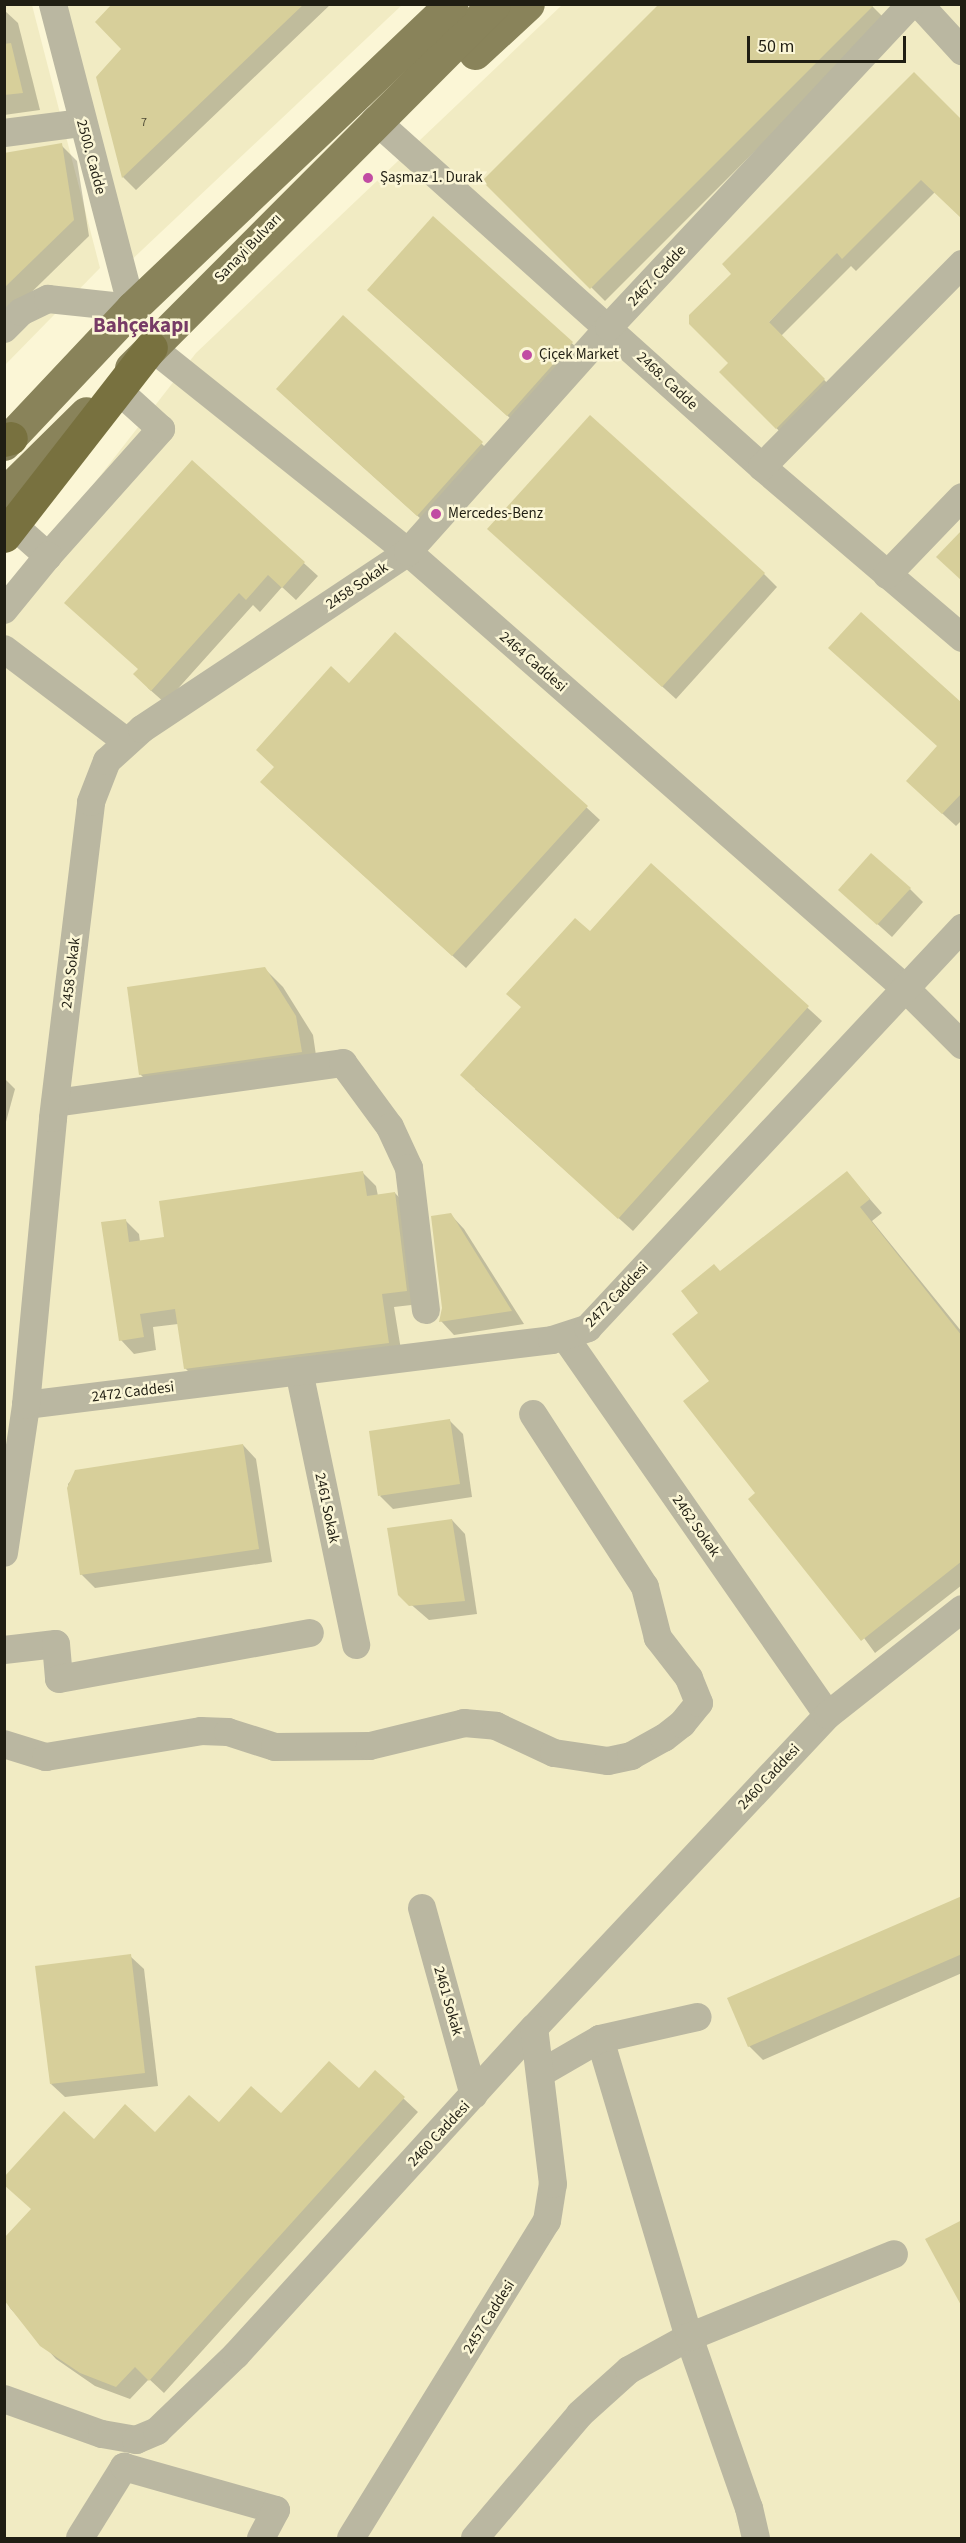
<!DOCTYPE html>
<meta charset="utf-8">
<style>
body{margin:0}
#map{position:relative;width:966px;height:2543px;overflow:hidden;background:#fbf6d6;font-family:"Source Sans 3",sans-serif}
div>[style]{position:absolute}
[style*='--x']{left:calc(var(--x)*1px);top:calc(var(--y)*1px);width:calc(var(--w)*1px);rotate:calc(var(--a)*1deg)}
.built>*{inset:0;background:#f1ebc3}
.shadow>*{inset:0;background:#0003}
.building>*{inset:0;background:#d7cf9a}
.minor>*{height:28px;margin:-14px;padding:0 14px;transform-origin:14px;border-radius:14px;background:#bab7a1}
.major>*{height:33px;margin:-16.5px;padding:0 16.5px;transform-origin:16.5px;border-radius:16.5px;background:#89835a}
.highway>*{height:33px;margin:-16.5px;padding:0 16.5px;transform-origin:16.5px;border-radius:16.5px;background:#78713f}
.dots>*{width:16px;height:16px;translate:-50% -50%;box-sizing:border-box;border:3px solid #fbf6d6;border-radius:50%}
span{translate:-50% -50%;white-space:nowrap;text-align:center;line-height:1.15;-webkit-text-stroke:5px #fbf6d6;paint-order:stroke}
.number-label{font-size:12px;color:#4e4a35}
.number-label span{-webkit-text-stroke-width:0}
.street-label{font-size:15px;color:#201e13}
.poi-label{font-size:15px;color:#201e13}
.left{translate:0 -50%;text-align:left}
.district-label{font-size:21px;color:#773b66;font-weight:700}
.frame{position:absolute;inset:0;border:6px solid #201e13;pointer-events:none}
.scale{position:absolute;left:747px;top:36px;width:159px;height:27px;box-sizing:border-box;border:3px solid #201e13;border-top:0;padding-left:8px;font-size:18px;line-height:21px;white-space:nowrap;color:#201e13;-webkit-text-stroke:4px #fbf6d6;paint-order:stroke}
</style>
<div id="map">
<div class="built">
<div style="clip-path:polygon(5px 5px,32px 5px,100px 268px,5px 365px)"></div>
<div style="clip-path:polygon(63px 5px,402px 5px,125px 266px)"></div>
<div style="clip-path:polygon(562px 5px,961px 5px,961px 2538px,5px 2538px,4px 599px,196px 353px)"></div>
</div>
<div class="shadow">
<div style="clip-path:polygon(115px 4px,331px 4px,136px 190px,123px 177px,97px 78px,123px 49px)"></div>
<div style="clip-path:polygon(870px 4px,886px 20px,605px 301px,485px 181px)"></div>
<div style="clip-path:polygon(4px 10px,18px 23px,40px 110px,4px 115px)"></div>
<div style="clip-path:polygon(962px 121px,935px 192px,856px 271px,851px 266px,781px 336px,837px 393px,790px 442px,721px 372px)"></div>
<div style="clip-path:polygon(61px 145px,77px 161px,89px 236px,4px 319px,4px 154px)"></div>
<div style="clip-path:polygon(433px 218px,586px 356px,521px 428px,382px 303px)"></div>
<div style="clip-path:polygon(343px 317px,495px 456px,431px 528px,292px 403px)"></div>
<div style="clip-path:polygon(192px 462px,318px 576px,296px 600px,282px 587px,260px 612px,253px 605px,165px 703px,148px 688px,139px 670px)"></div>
<div style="clip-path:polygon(503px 542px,764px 574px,777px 587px,676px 699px)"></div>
<div style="clip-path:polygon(349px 685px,586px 807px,600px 820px,466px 968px,275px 795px)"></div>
<div style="clip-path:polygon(962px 705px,962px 820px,956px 826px,921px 794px)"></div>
<div style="clip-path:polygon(651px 865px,822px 1021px,633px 1231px,475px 1089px,590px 933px)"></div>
<div style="clip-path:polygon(910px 889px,923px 902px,892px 937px,854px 903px)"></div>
<div style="clip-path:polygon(265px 969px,283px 987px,313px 1035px,318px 1069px,158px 1092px,140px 1074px)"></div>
<div style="clip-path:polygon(4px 1078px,15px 1089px,4px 1129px)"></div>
<div style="clip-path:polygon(363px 1173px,376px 1186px,378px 1196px,395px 1193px,408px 1207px,420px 1304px,394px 1307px,402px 1356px,199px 1382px,185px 1368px,178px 1324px,153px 1327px,156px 1350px,134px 1354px,121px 1340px,125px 1220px,139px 1234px,140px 1242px,166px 1238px)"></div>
<div style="clip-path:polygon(847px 1173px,882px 1213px,872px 1221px,962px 1332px,962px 1585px,875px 1653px,758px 1493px,711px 1381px,700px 1313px,721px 1273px)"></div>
<div style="clip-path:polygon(451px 1215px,464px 1229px,524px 1324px,454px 1335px,441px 1321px)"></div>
<div style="clip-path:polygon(450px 1421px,463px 1434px,472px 1497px,393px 1509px,380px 1496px)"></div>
<div style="clip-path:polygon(243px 1445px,256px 1459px,272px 1562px,95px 1588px,81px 1574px,68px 1484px,80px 1470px)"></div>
<div style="clip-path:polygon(452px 1520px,465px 1534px,477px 1614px,429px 1620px,400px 1595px)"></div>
<div style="clip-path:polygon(962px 1897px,962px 1973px,763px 2060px,749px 2046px)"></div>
<div style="clip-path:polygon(130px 1956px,144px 1969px,158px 2086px,65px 2097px,51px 2084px)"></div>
<div style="clip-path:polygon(375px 2072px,418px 2112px,164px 2393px,149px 2379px,130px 2399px,95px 2386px,56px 2359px,10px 2308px,4px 2296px,94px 2141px,282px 2115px,359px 2090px)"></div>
</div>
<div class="building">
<div style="clip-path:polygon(112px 4px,304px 4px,122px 178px,96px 77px,121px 49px,95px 22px)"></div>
<div style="clip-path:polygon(659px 4px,875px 4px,590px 289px,482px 181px)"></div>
<div style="clip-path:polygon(11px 43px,23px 93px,4px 95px,4px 44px)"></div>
<div style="clip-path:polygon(914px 72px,962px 120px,962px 219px,921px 180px,842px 259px,837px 253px,769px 322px,825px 379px,776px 429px,719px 372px,728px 363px,689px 324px,689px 315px,731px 274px,722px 264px)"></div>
<div style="clip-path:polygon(62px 143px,74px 220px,4px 288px,4px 153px)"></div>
<div style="clip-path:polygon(433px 216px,573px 342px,507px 416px,367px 290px)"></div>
<div style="clip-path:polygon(343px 315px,483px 442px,417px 516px,276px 389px)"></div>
<div style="clip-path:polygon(590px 415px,765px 573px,662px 687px,487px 529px)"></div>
<div style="clip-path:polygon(192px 460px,305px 562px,282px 588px,268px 575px,246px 600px,239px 593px,151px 691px,133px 674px,138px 669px,64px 603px)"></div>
<div style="clip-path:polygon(962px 530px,962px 581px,936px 557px)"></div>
<div style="clip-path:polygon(861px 612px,962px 703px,962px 793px,942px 814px,906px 781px,937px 746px,828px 648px)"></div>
<div style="clip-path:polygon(395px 632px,588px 806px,452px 956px,260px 782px,274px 767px,256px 750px,331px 666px,349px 683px)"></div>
<div style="clip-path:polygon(871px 853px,911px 888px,877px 925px,838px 890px)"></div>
<div style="clip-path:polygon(651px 863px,809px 1006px,618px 1219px,460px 1075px,521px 1007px,506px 994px,575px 918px,590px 931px)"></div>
<div style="clip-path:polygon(265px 967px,296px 1016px,302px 1052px,139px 1075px,127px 987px)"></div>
<div style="clip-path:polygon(363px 1171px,367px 1196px,395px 1192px,407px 1291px,382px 1294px,389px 1343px,184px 1369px,175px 1309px,140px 1314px,144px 1337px,119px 1341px,101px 1222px,126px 1219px,129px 1242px,164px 1237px,159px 1201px)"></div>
<div style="clip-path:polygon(847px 1171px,870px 1199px,860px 1207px,962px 1336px,962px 1561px,861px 1641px,748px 1499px,755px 1493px,683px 1401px,709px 1381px,672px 1334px,698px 1313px,681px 1291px,714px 1264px,720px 1271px)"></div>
<div style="clip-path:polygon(451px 1213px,512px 1311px,439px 1322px,442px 1308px,431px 1216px)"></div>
<div style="clip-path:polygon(450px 1419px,460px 1484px,378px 1496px,369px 1431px)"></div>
<div style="clip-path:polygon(243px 1444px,259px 1549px,80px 1575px,67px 1488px,75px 1470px)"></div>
<div style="clip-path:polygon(452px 1519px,465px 1601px,409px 1606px,398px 1595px,387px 1528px)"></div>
<div style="clip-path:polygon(962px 1896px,962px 1954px,748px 2047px,727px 1998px)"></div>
<div style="clip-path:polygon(131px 1954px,145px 2073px,50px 2084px,35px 1966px)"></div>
<div style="clip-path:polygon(329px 2061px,359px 2088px,375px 2070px,405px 2097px,149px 2381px,135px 2367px,116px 2387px,80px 2373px,40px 2346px,4px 2300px,4px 2238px,31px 2209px,4px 2185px,4px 2177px,64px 2111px,94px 2139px,125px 2104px,155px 2132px,189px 2095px,219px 2122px,251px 2086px,281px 2113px)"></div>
<div style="clip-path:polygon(962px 2220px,962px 2307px,925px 2239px)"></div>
</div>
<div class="minor">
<div style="--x:919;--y:4;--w:64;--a:47.5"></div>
<div style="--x:375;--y:120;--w:520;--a:41.88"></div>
<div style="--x:762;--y:467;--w:263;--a:40.5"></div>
<div style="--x:4;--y:133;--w:79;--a:-7.3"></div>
<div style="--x:4;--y:329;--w:24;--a:-45"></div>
<div style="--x:21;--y:312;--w:30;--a:-26"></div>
<div style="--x:48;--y:299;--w:84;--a:6.1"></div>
<div style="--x:132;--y:308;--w:314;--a:-104.6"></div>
<div style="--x:151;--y:347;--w:329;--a:38.6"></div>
<div style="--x:408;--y:552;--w:661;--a:41.26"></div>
<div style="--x:905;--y:988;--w:81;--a:45"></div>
<div style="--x:762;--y:467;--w:285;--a:-45.4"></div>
<div style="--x:13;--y:525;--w:47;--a:41.5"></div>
<div style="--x:48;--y:556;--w:170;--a:-48.3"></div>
<div style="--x:161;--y:429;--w:58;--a:-137.8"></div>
<div style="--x:887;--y:575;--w:108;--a:-46.1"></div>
<div style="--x:4;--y:610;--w:70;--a:-50.8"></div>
<div style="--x:4;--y:649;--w:154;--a:37.1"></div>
<div style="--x:55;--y:1103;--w:291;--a:-7.9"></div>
<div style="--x:343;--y:1063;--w:79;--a:53.7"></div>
<div style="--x:390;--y:1127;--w:45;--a:65.1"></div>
<div style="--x:409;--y:1168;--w:143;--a:83.2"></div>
<div style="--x:565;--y:1337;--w:460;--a:55.2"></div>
<div style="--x:299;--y:1371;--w:280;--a:78.2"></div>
<div style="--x:26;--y:1405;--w:530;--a:-7.04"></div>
<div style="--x:552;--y:1340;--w:38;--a:-18"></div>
<div style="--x:588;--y:1328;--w:548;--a:-46.92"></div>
<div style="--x:4;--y:1553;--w:150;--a:-81.5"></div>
<div style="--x:26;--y:1405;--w:288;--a:-84.6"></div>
<div style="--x:53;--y:1118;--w:318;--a:-83.1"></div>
<div style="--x:91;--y:802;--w:44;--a:-68.7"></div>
<div style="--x:107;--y:761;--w:47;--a:-42.4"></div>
<div style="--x:142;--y:729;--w:320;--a:-33.6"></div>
<div style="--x:408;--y:552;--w:302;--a:-48.2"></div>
<div style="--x:609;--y:327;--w:442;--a:-46.9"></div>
<div style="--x:4;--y:1650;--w:52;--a:-6.6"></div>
<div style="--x:56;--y:1644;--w:35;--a:85"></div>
<div style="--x:59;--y:1679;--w:255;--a:-10.4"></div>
<div style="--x:4;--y:1744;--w:44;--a:17.2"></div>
<div style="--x:46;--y:1757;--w:157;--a:-9.5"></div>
<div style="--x:201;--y:1731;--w:27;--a:2"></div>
<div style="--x:228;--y:1732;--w:49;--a:17.7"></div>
<div style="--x:275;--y:1747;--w:95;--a:-0.6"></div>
<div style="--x:370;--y:1746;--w:97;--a:-13.7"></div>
<div style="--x:464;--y:1723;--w:32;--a:5"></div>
<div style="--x:496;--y:1726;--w:64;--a:25"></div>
<div style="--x:554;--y:1753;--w:55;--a:8.4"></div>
<div style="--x:608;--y:1761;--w:24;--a:-12"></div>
<div style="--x:631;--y:1756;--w:38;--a:-29"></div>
<div style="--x:664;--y:1738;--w:23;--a:-38"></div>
<div style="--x:682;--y:1724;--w:27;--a:-51"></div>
<div style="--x:699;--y:1703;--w:27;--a:-112"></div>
<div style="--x:689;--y:1678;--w:51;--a:-127.8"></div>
<div style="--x:658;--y:1638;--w:53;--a:-104.3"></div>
<div style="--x:645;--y:1587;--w:206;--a:-122.9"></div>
<div style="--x:422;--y:1908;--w:194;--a:74.5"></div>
<div style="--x:600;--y:2039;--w:311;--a:73.4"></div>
<div style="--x:689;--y:2337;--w:181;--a:70.7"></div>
<div style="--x:749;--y:2508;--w:31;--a:77"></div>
<div style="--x:541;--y:2073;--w:68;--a:-30"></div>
<div style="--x:600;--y:2039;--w:100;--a:-12.7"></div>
<div style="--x:4;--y:2399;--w:104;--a:19.7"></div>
<div style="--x:102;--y:2434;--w:35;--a:10"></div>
<div style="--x:136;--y:2440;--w:23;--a:-23"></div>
<div style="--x:157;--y:2431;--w:110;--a:-43.9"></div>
<div style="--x:236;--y:2355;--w:442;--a:-47.7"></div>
<div style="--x:534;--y:2028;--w:429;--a:-46.8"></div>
<div style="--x:828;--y:1715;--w:171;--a:-38.3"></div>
<div style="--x:80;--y:2538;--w:84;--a:-58.2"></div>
<div style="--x:124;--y:2467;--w:158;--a:15.8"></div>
<div style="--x:276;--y:2510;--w:32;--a:118"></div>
<div style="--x:351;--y:2538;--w:373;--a:-58.3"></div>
<div style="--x:547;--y:2221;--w:37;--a:-81"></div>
<div style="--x:553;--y:2184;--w:157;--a:-96.9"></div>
<div style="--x:475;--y:2538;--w:162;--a:-49.7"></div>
<div style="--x:580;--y:2414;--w:66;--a:-41.9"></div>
<div style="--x:629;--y:2370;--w:68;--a:-28.8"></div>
<div style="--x:689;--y:2337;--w:221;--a:-22"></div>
</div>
<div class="major">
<div style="--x:475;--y:53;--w:72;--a:-42.8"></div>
<div style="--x:131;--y:368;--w:514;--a:-45.08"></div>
<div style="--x:4;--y:444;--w:187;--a:-46.7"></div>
<div style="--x:132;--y:308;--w:441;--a:-43.6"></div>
<div style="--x:4;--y:494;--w:115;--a:-44.6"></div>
</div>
<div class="highway">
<div style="--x:4;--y:440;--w:7;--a:-16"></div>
<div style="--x:4;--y:536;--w:239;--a:-52.1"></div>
</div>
<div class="dots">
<div style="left:368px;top:178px;background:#c14ca3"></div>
<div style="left:527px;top:355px;background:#c14ca3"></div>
<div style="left:436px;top:514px;background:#c14ca3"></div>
</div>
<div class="number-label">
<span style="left:144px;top:123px">7</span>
</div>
<div class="street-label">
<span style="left:91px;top:157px;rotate:75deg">2500. Cadde</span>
<span style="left:248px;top:248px;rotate:-46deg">Sanayi Bulvarı</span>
<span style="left:657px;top:276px;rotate:-47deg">2467. Cadde</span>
<span style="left:667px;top:381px;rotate:43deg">2468. Cadde</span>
<span style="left:357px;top:586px;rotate:-34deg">2458 Sokak</span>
<span style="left:533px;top:662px;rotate:41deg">2464 Caddesi</span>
<span style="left:71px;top:973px;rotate:-83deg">2458 Sokak</span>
<span style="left:617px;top:1295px;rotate:-46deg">2472 Caddesi</span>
<span style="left:133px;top:1392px;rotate:-7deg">2472 Caddesi</span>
<span style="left:327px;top:1508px;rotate:78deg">2461 Sokak</span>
<span style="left:696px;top:1526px;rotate:55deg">2462 Sokak</span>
<span style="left:769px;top:1777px;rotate:-47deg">2460 Caddesi</span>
<span style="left:448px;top:2001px;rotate:74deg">2461 Sokak</span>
<span style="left:439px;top:2134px;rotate:-47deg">2460 Caddesi</span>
<span style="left:489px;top:2317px;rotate:-58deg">2457 Caddesi</span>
</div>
<div class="poi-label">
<span class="left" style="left:380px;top:178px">Şaşmaz 1. Durak</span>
<span class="left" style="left:539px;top:355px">Çiçek Market</span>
<span class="left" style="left:448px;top:514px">Mercedes-Benz</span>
</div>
<div class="district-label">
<span style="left:141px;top:325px">Bahçekapı</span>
</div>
<div class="frame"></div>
<div class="scale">50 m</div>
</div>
